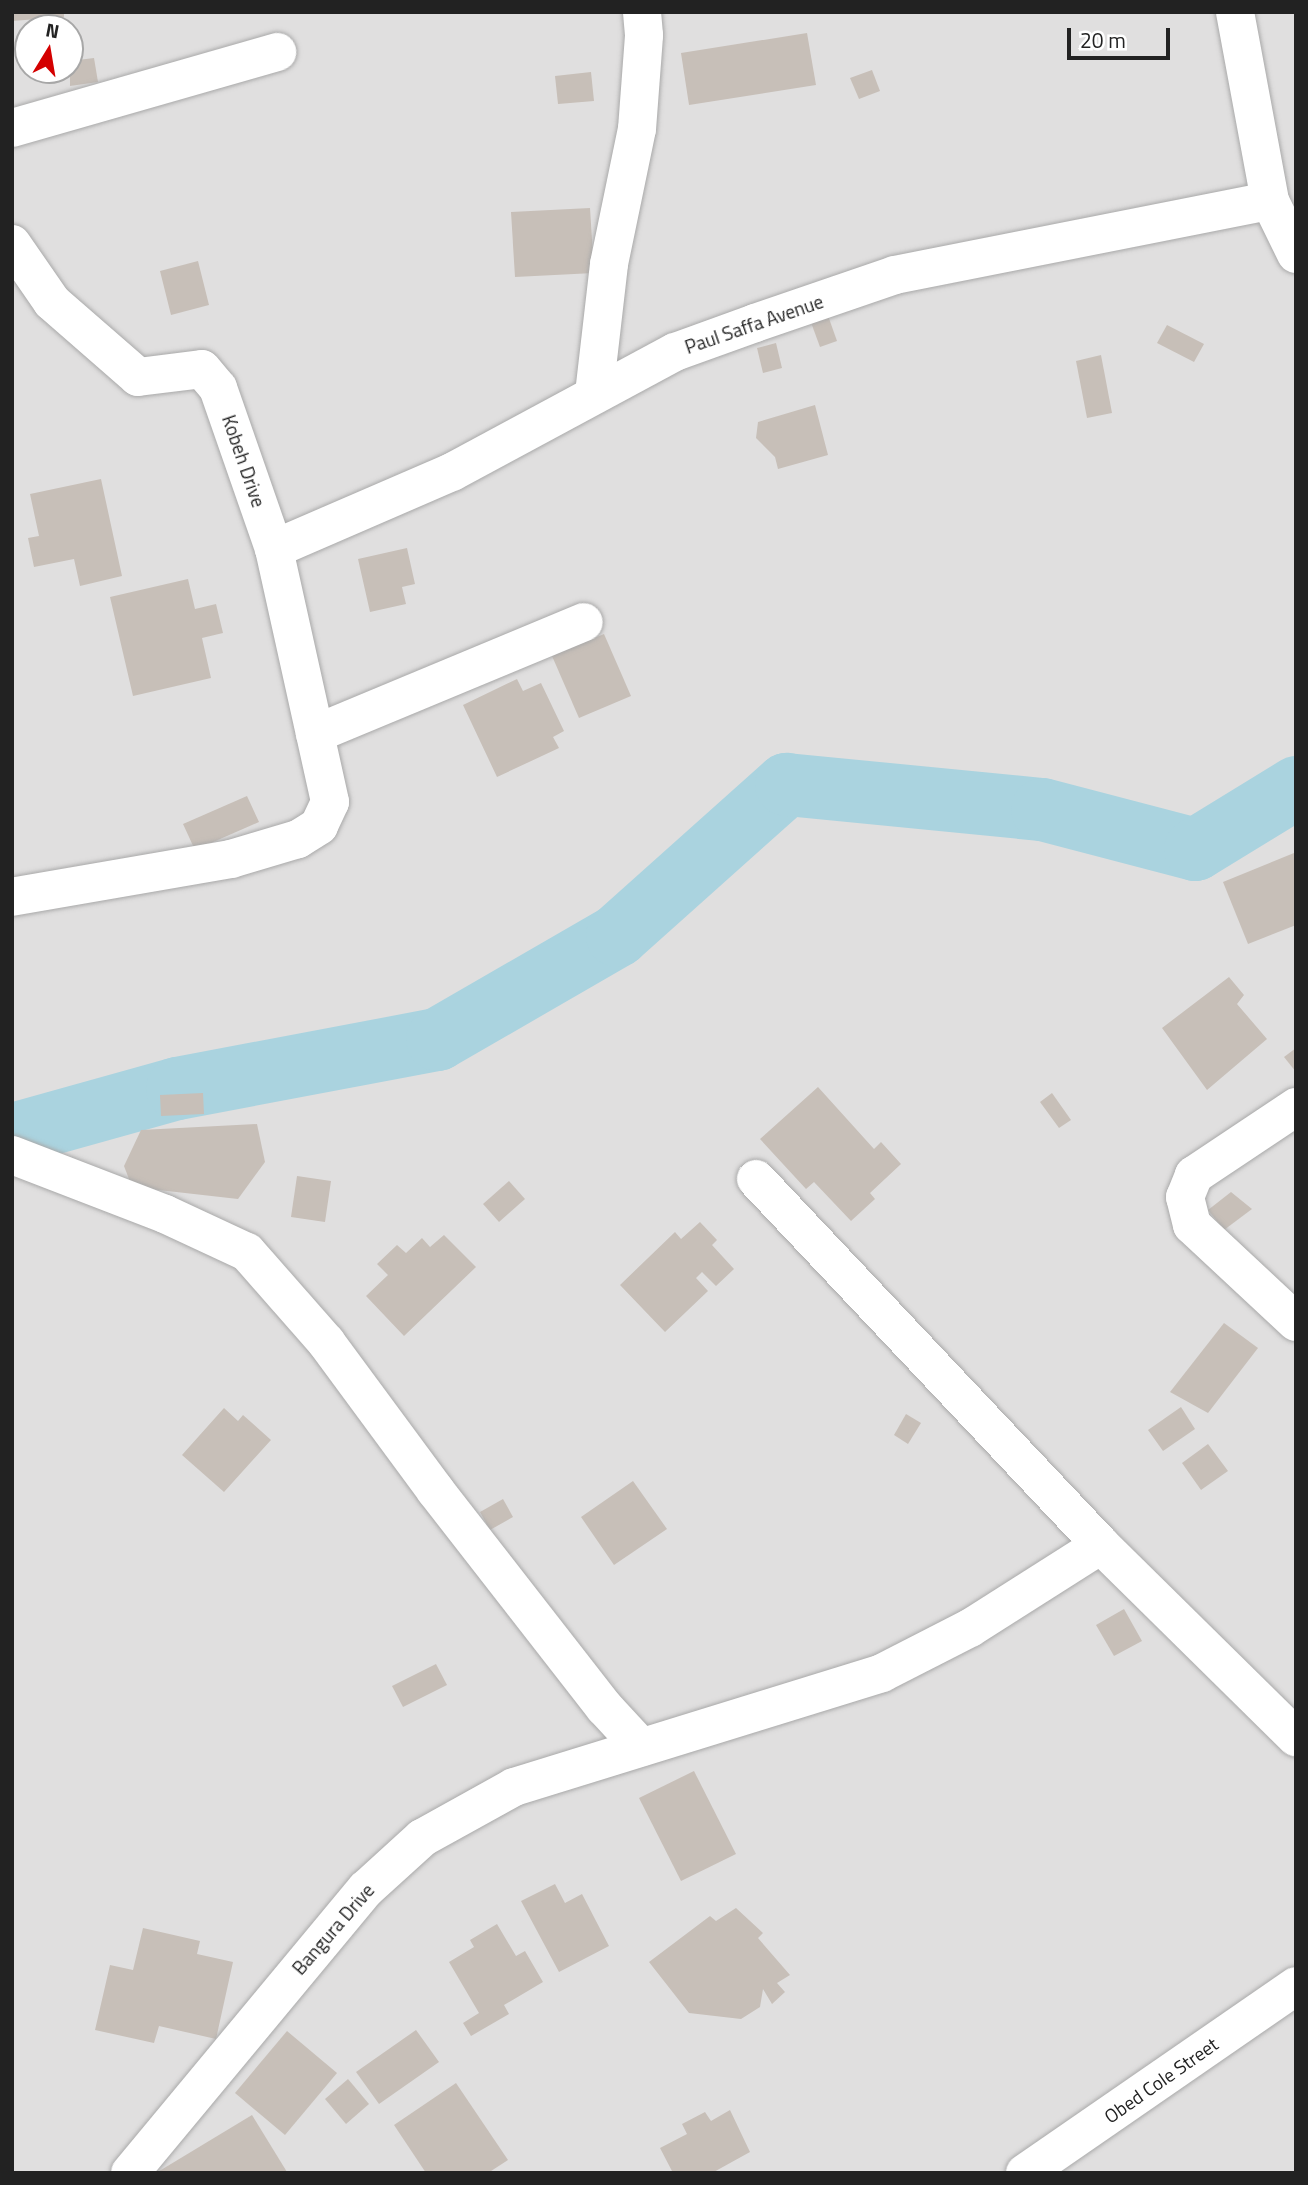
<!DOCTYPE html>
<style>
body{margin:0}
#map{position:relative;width:1308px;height:2185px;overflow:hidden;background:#f2efe9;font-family:"Titillium Web",sans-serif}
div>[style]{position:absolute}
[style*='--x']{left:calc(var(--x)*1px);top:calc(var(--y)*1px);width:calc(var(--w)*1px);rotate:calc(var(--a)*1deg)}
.residential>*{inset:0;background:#e0dfdf}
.river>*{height:63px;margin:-31.5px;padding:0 31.5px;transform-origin:31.5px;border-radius:31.5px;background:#aad3df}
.building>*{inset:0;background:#c7bfb8}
.roads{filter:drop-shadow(0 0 2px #a9a9a9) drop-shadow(0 0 2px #a9a9a9)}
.street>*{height:38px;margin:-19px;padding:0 19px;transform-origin:19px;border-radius:19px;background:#fff}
span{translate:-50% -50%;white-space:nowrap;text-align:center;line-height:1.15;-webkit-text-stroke:5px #fff;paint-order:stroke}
.street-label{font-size:19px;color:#222}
.frame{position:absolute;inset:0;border:14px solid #222;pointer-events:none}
.north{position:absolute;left:14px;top:14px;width:70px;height:70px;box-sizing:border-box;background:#fff;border:2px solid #a7a7a7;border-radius:50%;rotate:11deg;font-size:19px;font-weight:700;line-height:28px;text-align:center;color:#222}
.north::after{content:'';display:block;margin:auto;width:24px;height:32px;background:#d40000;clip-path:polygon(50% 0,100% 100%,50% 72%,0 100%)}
.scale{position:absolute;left:1067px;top:28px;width:103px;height:32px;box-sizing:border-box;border:4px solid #222;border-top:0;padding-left:9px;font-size:21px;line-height:24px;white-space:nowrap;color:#222;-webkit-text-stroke:5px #fff;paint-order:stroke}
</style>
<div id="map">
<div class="residential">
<div style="clip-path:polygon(evenodd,12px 12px,1296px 12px,1296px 2173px,12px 2173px,12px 12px,28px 28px,70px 28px,70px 70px,28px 70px,28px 28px)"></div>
</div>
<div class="river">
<div style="--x:12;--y:1134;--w:171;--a:-15.6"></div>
<div style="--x:177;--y:1088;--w:265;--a:-10.7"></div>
<div style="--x:437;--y:1039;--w:208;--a:-30"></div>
<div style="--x:617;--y:935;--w:227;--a:-41.8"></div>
<div style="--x:786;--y:784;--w:257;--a:5.6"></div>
<div style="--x:1042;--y:809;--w:158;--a:14.7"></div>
<div style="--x:1195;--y:849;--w:119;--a:-31.5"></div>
</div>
<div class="building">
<div style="clip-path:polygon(12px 12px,64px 12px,64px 17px,12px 21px)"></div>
<div style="clip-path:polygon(807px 33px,816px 85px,689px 105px,681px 53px)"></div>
<div style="clip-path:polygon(94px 58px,98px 82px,70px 86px,70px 61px)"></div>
<div style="clip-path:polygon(872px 70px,880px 91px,859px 99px,850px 78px)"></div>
<div style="clip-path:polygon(591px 72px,594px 101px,558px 104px,555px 76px)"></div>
<div style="clip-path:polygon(590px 208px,594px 273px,515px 277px,511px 212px)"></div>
<div style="clip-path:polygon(198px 261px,209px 305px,171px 315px,160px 271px)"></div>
<div style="clip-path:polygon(826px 310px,837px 341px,820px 347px,809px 317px)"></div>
<div style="clip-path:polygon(1167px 325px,1204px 344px,1194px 362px,1157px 343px)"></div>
<div style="clip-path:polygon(776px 343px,782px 368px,763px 373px,757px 348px)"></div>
<div style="clip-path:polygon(1101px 355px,1112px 413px,1087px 418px,1076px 361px)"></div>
<div style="clip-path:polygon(815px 405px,828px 455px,778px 469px,775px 457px,756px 438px,758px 422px)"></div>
<div style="clip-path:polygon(101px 479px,122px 576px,80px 586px,74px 559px,34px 567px,28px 538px,39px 536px,30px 494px)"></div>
<div style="clip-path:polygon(407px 548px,415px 584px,402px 587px,406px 604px,370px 612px,358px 559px)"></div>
<div style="clip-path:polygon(188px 579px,195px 609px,216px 604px,223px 633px,202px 638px,211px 678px,133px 696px,110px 597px)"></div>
<div style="clip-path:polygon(604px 634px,631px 696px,579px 718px,552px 656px)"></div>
<div style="clip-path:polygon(517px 679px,523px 691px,541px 683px,564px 731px,553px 737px,559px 748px,497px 777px,463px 705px)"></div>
<div style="clip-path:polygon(247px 796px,259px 822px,195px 850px,183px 824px)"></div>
<div style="clip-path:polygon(1294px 853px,1296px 925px,1248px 944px,1223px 882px)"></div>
<div style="clip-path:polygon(1229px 977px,1244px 995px,1237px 1004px,1267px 1039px,1207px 1090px,1162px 1028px)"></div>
<div style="clip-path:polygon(1296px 1048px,1296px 1072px,1284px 1057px)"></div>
<div style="clip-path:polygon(818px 1087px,874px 1149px,881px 1142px,901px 1164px,870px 1193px,875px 1199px,851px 1221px,814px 1182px,806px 1189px,760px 1139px)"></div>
<div style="clip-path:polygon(203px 1093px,204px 1114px,161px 1116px,160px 1095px)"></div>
<div style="clip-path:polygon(1052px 1093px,1071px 1120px,1059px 1128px,1040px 1102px)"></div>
<div style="clip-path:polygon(257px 1124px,265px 1162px,238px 1199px,132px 1187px,124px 1166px,141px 1130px)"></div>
<div style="clip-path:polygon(297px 1176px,331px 1181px,325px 1222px,291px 1217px)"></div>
<div style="clip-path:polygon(509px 1181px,525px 1199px,499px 1222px,483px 1204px)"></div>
<div style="clip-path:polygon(1231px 1192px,1252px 1209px,1224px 1230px,1208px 1210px)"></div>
<div style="clip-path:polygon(700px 1222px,717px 1240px,712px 1245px,734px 1269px,716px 1286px,702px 1272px,696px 1278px,708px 1291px,665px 1332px,620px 1285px,675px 1232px,681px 1239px)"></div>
<div style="clip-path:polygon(444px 1235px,476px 1267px,404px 1336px,366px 1296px,388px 1275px,377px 1264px,397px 1245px,406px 1253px,422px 1238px,430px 1247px)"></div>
<div style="clip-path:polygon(1224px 1323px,1258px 1348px,1208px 1413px,1170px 1392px)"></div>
<div style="clip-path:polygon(1181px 1407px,1195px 1429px,1163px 1451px,1148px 1430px)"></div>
<div style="clip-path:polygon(224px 1408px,238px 1421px,243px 1415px,271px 1440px,224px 1492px,182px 1455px)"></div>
<div style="clip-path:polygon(906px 1414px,921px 1423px,908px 1444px,894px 1435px)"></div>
<div style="clip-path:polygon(1208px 1444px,1228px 1471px,1201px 1490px,1182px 1463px)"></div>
<div style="clip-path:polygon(633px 1481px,667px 1529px,614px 1565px,581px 1517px)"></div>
<div style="clip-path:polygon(503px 1499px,513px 1517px,490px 1530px,480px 1512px)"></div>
<div style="clip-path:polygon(1124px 1609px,1142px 1641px,1114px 1656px,1096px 1625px)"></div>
<div style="clip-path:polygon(436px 1664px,447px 1685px,403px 1707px,392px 1686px)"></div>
<div style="clip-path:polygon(694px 1771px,736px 1854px,681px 1881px,639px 1798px)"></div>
<div style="clip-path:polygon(555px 1884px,565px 1903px,582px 1894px,609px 1946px,559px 1972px,521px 1901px)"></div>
<div style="clip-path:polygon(736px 1908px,763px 1933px,758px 1938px,790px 1975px,777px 1983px,785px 1992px,772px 2004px,763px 1989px,760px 2007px,741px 2019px,689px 2013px,649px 1962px,710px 1916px,716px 1921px)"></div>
<div style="clip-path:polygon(497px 1924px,516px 1956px,525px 1951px,543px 1982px,504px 2005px,509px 2014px,471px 2036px,463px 2023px,479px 2013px,449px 1962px,474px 1947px,470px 1940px)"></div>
<div style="clip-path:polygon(143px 1928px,200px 1941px,197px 1954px,233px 1962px,216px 2039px,159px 2026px,154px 2043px,95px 2030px,110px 1965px,133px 1970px)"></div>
<div style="clip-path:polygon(416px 2030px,439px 2062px,379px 2104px,356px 2072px)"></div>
<div style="clip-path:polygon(287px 2031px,337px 2073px,285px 2135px,235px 2093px)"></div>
<div style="clip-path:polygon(348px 2079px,369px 2104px,346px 2124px,325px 2099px)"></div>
<div style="clip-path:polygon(456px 2083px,508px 2160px,488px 2173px,426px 2173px,394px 2125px)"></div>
<div style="clip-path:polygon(730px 2110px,750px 2152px,712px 2173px,673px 2173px,660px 2148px,687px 2134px,682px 2124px,705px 2112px,711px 2121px)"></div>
<div style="clip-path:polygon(252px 2115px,287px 2172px,156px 2173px)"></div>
</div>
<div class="roads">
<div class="street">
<div style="--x:1235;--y:12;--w:192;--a:79.5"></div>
<div style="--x:1270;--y:201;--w:59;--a:63.9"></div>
<div style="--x:12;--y:128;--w:276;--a:-16"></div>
<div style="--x:12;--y:244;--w:70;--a:55.4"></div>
<div style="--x:52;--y:302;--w:114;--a:41.1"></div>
<div style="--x:138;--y:377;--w:64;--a:-7.1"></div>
<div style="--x:202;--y:369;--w:25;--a:50"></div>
<div style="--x:218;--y:388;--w:170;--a:70.8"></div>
<div style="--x:274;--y:549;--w:259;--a:77.5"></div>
<div style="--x:330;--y:802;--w:26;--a:115"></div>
<div style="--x:319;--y:826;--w:25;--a:148"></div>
<div style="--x:298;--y:839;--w:70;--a:163.4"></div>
<div style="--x:231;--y:859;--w:222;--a:170.2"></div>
<div style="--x:594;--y:394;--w:131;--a:-83.4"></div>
<div style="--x:609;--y:264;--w:138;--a:-78.3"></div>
<div style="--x:637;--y:129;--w:94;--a:-85.7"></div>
<div style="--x:644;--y:35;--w:23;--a:-95"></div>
<div style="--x:274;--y:549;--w:194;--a:-23.4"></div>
<div style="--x:452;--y:472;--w:253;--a:-28.3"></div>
<div style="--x:675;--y:352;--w:85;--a:-19.9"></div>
<div style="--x:755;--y:323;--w:148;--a:-18.9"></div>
<div style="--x:895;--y:275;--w:382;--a:-11.2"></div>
<div style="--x:315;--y:734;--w:291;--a:-22.6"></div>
<div style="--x:1296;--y:1107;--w:123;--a:146.3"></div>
<div style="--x:1194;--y:1175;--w:24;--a:112"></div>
<div style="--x:1185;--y:1197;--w:29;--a:76"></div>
<div style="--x:1192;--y:1225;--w:142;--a:43"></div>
<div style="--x:12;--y:1155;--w:164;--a:21.1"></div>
<div style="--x:165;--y:1214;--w:90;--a:24.9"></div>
<div style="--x:247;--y:1252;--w:120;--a:48.7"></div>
<div style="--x:326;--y:1342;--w:184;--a:53.6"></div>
<div style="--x:435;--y:1490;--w:276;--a:52.1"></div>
<div style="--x:605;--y:1708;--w:53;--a:47.3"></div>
<div style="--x:756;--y:1179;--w:503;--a:46.69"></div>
<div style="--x:1101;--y:1545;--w:274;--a:44.6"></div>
<div style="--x:130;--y:2173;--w:369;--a:-50.3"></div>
<div style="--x:366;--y:1889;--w:76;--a:-42.3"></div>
<div style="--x:422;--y:1838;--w:105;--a:-29"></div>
<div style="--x:514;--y:1787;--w:385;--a:-17.2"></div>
<div style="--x:882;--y:1673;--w:99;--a:-27.1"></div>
<div style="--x:970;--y:1628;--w:155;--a:-32.4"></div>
<div style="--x:1025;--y:2173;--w:329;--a:-34.6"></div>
</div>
</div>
<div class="street-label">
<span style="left:754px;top:324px;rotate:-19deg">Paul Saffa Avenue</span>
<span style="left:244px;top:461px;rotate:71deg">Kobeh Drive</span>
<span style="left:333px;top:1929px;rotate:-49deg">Bangura Drive</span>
<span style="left:1161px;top:2080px;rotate:-35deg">Obed Cole Street</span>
</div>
<div class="frame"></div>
<div class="north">N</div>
<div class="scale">20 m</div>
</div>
